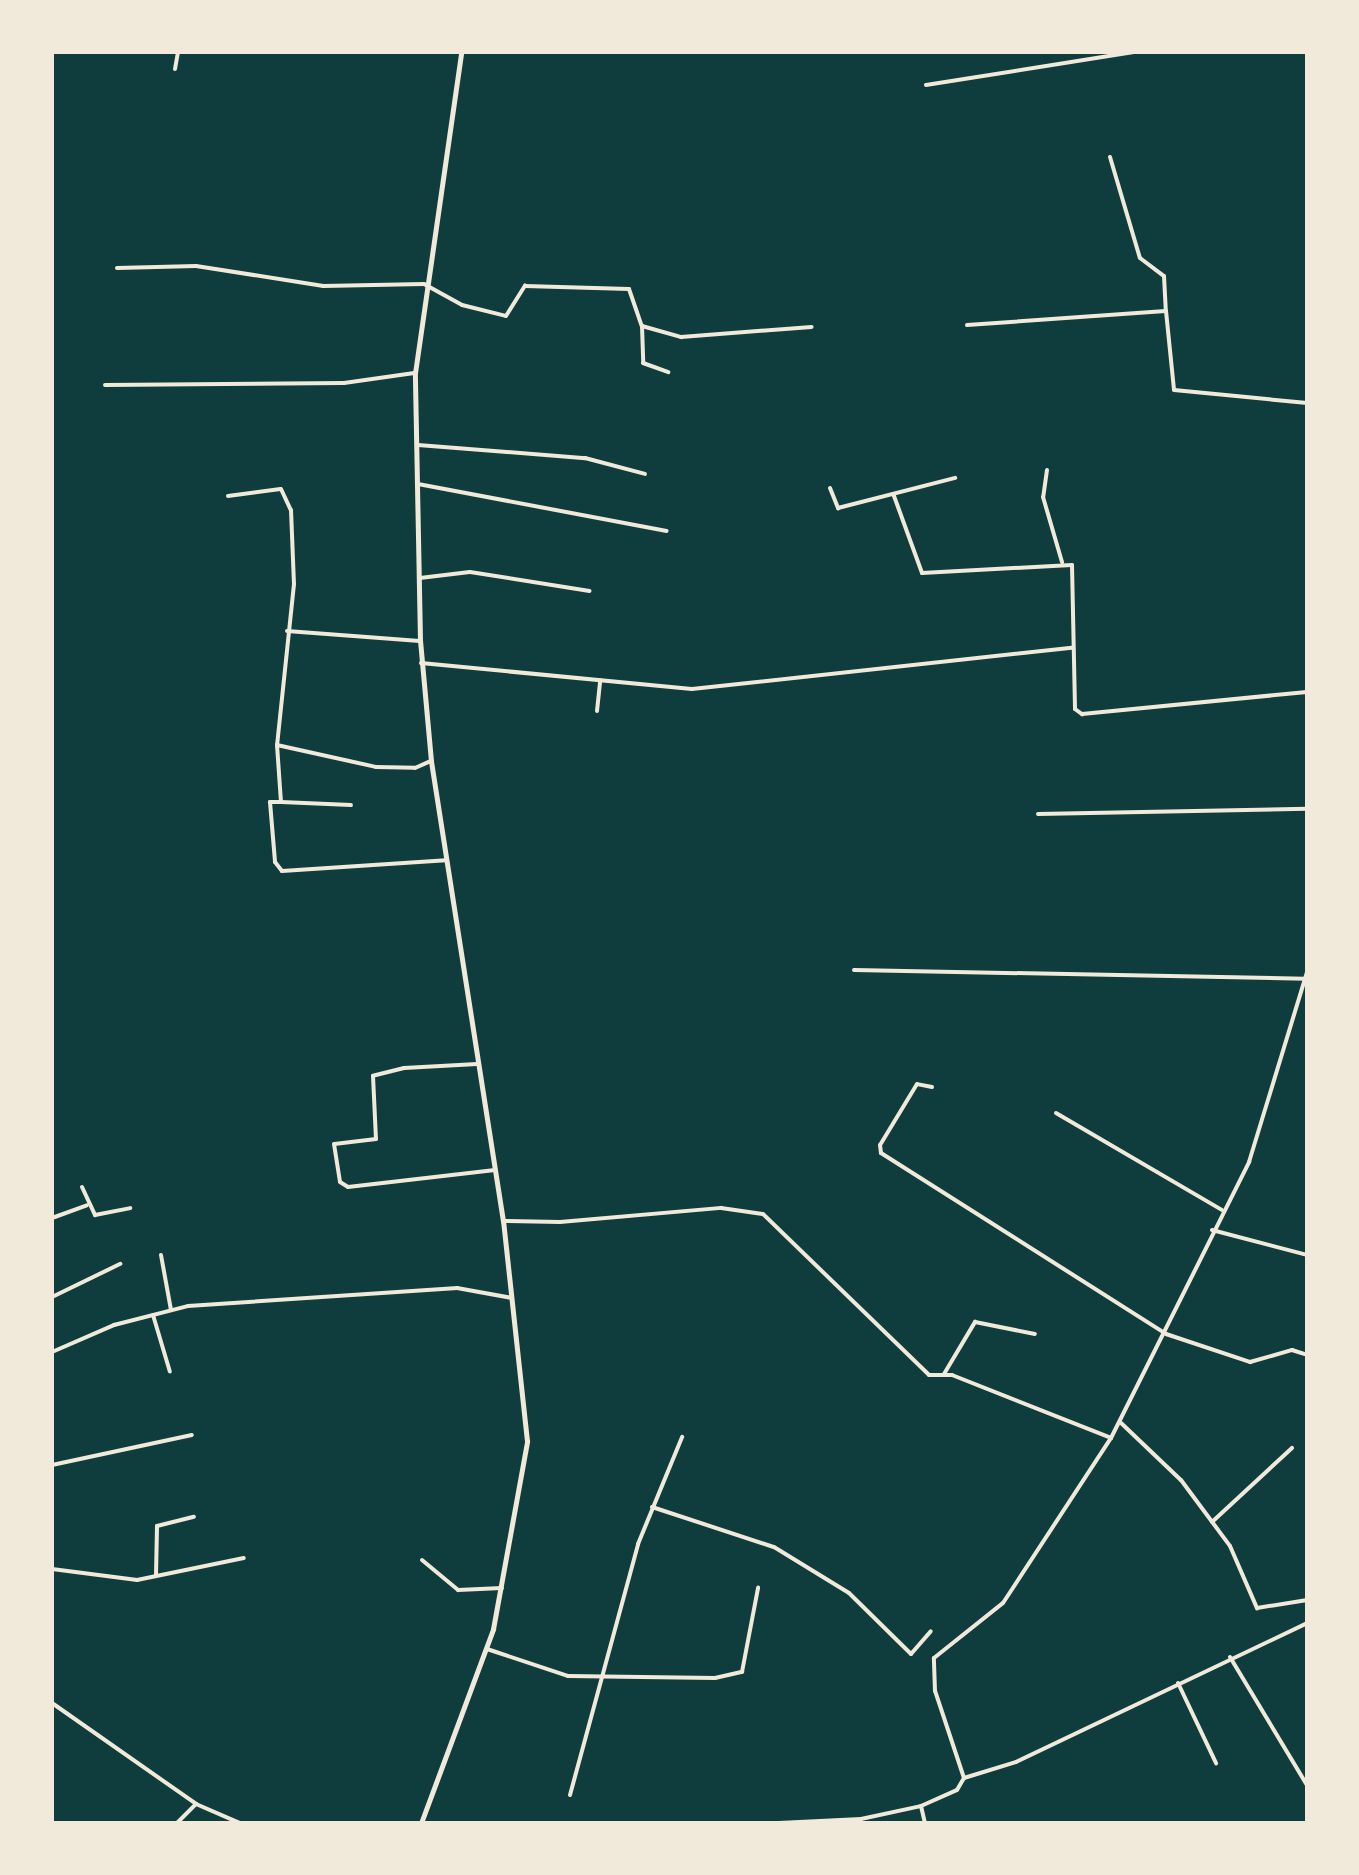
<!DOCTYPE html>
<style>
body{margin:0}
#map{position:relative;width:1359px;height:1875px;overflow:hidden;background:#0f3d3e;font-family:"Varela Round",sans-serif}
div>[style]{position:absolute}
[style*='--x']{left:calc(var(--x)*1px);top:calc(var(--y)*1px);width:calc(var(--w)*1px);rotate:calc(var(--a)*1deg)}
.minor>*{height:4px;margin:-2px;padding:0 2px;transform-origin:2px;border-radius:2px;background:#f1e9da}
.tertiary>*{height:5px;margin:-2.5px;padding:0 2.5px;transform-origin:2.5px;border-radius:2.5px;background:#f1e9da}
span{translate:-50% -50%;white-space:nowrap;text-align:center;line-height:1.15;-webkit-text-stroke:8px #f1e9da;paint-order:stroke}
.frame{position:absolute;inset:0;border:54px solid #f1e9da;pointer-events:none}
</style>
<div id="map">
<div class="minor">
<div style="--x:175;--y:69;--w:17;--a:-80"></div>
<div style="--x:926;--y:85;--w:212;--a:-9"></div>
<div style="--x:1110;--y:157;--w:105;--a:73.5"></div>
<div style="--x:1140;--y:258;--w:30;--a:37"></div>
<div style="--x:1164;--y:276;--w:35;--a:87"></div>
<div style="--x:117;--y:268;--w:79;--a:-1.5"></div>
<div style="--x:196;--y:266;--w:129;--a:8.9"></div>
<div style="--x:323;--y:286;--w:101;--a:-1.1"></div>
<div style="--x:424;--y:284;--w:43;--a:28.9"></div>
<div style="--x:462;--y:305;--w:45;--a:14"></div>
<div style="--x:506;--y:316;--w:36;--a:-58"></div>
<div style="--x:525;--y:286;--w:104;--a:1.7"></div>
<div style="--x:629;--y:289;--w:39;--a:71"></div>
<div style="--x:642;--y:326;--w:41;--a:15.8"></div>
<div style="--x:681;--y:337;--w:131;--a:-4.4"></div>
<div style="--x:967;--y:325;--w:199;--a:-4"></div>
<div style="--x:1166;--y:311;--w:79;--a:84.2"></div>
<div style="--x:1174;--y:390;--w:134;--a:5.6"></div>
<div style="--x:642;--y:326;--w:37;--a:88"></div>
<div style="--x:643;--y:363;--w:27;--a:20"></div>
<div style="--x:105;--y:385;--w:239;--a:-0.5"></div>
<div style="--x:344;--y:383;--w:71;--a:-8.1"></div>
<div style="--x:418;--y:445;--w:168;--a:4.5"></div>
<div style="--x:585;--y:458;--w:62;--a:14.9"></div>
<div style="--x:1047;--y:470;--w:27;--a:98"></div>
<div style="--x:1043;--y:497;--w:68;--a:73.7"></div>
<div style="--x:418;--y:484;--w:253;--a:10.7"></div>
<div style="--x:830;--y:488;--w:22;--a:68"></div>
<div style="--x:838;--y:508;--w:121;--a:-14.4"></div>
<div style="--x:228;--y:496;--w:53;--a:-7.5"></div>
<div style="--x:281;--y:489;--w:23;--a:65"></div>
<div style="--x:291;--y:510;--w:74;--a:87.7"></div>
<div style="--x:294;--y:584;--w:162;--a:96"></div>
<div style="--x:277;--y:745;--w:101;--a:12.5"></div>
<div style="--x:376;--y:767;--w:39;--a:1"></div>
<div style="--x:415;--y:768;--w:17;--a:-24"></div>
<div style="--x:894;--y:496;--w:82;--a:70"></div>
<div style="--x:922;--y:573;--w:150;--a:-3.1"></div>
<div style="--x:1072;--y:565;--w:144;--a:88.8"></div>
<div style="--x:1075;--y:709;--w:9;--a:36"></div>
<div style="--x:1082;--y:714;--w:226;--a:-5.6"></div>
<div style="--x:420;--y:578;--w:50;--a:-6.8"></div>
<div style="--x:470;--y:572;--w:121;--a:9"></div>
<div style="--x:287;--y:631;--w:133;--a:4.3"></div>
<div style="--x:421;--y:663;--w:272;--a:5.5"></div>
<div style="--x:692;--y:689;--w:382;--a:-6.2"></div>
<div style="--x:597;--y:711;--w:31;--a:-84"></div>
<div style="--x:277;--y:745;--w:57;--a:86"></div>
<div style="--x:281;--y:802;--w:70;--a:2.5"></div>
<div style="--x:281;--y:802;--w:11;--a:180"></div>
<div style="--x:270;--y:802;--w:60;--a:85.2"></div>
<div style="--x:275;--y:862;--w:11;--a:52"></div>
<div style="--x:282;--y:871;--w:164;--a:-3.8"></div>
<div style="--x:1038;--y:814;--w:269;--a:-1.1"></div>
<div style="--x:854;--y:970;--w:451;--a:1.1"></div>
<div style="--x:477;--y:1064;--w:73;--a:176.9"></div>
<div style="--x:404;--y:1068;--w:32;--a:166"></div>
<div style="--x:373;--y:1076;--w:63;--a:87.3"></div>
<div style="--x:376;--y:1139;--w:42;--a:173.2"></div>
<div style="--x:334;--y:1144;--w:38;--a:81"></div>
<div style="--x:340;--y:1182;--w:9;--a:32"></div>
<div style="--x:348;--y:1187;--w:148;--a:-6.6"></div>
<div style="--x:932;--y:1087;--w:15;--a:-169"></div>
<div style="--x:917;--y:1084;--w:71;--a:121.2"></div>
<div style="--x:880;--y:1145;--w:8;--a:83"></div>
<div style="--x:881;--y:1153;--w:338;--a:32.4"></div>
<div style="--x:1166;--y:1334;--w:89;--a:18.4"></div>
<div style="--x:1250;--y:1362;--w:44;--a:-15.9"></div>
<div style="--x:1292;--y:1350;--w:16;--a:18"></div>
<div style="--x:1056;--y:1113;--w:192;--a:30.3"></div>
<div style="--x:82;--y:1187;--w:31;--a:65"></div>
<div style="--x:95;--y:1215;--w:36;--a:-11"></div>
<div style="--x:52;--y:1218;--w:37;--a:-20"></div>
<div style="--x:503;--y:1221;--w:57;--a:1"></div>
<div style="--x:560;--y:1222;--w:162;--a:-5"></div>
<div style="--x:721;--y:1208;--w:42;--a:8.1"></div>
<div style="--x:763;--y:1214;--w:231;--a:44.1"></div>
<div style="--x:929;--y:1375;--w:23;--a:0"></div>
<div style="--x:952;--y:1375;--w:171;--a:21.6"></div>
<div style="--x:1212;--y:1230;--w:98;--a:14.7"></div>
<div style="--x:161;--y:1255;--w:56;--a:79.7"></div>
<div style="--x:52;--y:1297;--w:76;--a:-25.9"></div>
<div style="--x:153;--y:1315;--w:59;--a:73.4"></div>
<div style="--x:52;--y:1352;--w:68;--a:-23.5"></div>
<div style="--x:114;--y:1325;--w:76;--a:-14.4"></div>
<div style="--x:188;--y:1306;--w:270;--a:-3.8"></div>
<div style="--x:457;--y:1288;--w:56;--a:10.3"></div>
<div style="--x:944;--y:1374;--w:61;--a:-59.2"></div>
<div style="--x:975;--y:1322;--w:61;--a:11.3"></div>
<div style="--x:1120;--y:1422;--w:84;--a:43.6"></div>
<div style="--x:1181;--y:1480;--w:82;--a:53.4"></div>
<div style="--x:1230;--y:1546;--w:68;--a:66.5"></div>
<div style="--x:1257;--y:1608;--w:51;--a:-9.1"></div>
<div style="--x:52;--y:1465;--w:143;--a:-12.1"></div>
<div style="--x:652;--y:1507;--w:128;--a:18.2"></div>
<div style="--x:774;--y:1547;--w:88;--a:31.5"></div>
<div style="--x:849;--y:1593;--w:87;--a:44.5"></div>
<div style="--x:911;--y:1654;--w:30;--a:-49"></div>
<div style="--x:1212;--y:1522;--w:109;--a:-42.8"></div>
<div style="--x:422;--y:1560;--w:47;--a:39.8"></div>
<div style="--x:458;--y:1590;--w:44;--a:-2.6"></div>
<div style="--x:52;--y:1569;--w:86;--a:7.4"></div>
<div style="--x:137;--y:1580;--w:109;--a:-11.6"></div>
<div style="--x:156;--y:1575;--w:49;--a:-88.8"></div>
<div style="--x:157;--y:1526;--w:38;--a:-14"></div>
<div style="--x:487;--y:1649;--w:85;--a:18.4"></div>
<div style="--x:568;--y:1676;--w:147;--a:0.8"></div>
<div style="--x:715;--y:1678;--w:28;--a:-13"></div>
<div style="--x:742;--y:1672;--w:86;--a:-79.2"></div>
<div style="--x:1230;--y:1657;--w:149;--a:59"></div>
<div style="--x:1178;--y:1683;--w:89;--a:64.6"></div>
<div style="--x:52;--y:1703;--w:176;--a:35"></div>
<div style="--x:196;--y:1804;--w:48;--a:23.4"></div>
<div style="--x:964;--y:1778;--w:92;--a:-108.4"></div>
<div style="--x:935;--y:1691;--w:33;--a:-92"></div>
<div style="--x:934;--y:1658;--w:88;--a:-38.6"></div>
<div style="--x:1003;--y:1603;--w:197;--a:-56.8"></div>
<div style="--x:1111;--y:1438;--w:309;--a:-63.4"></div>
<div style="--x:1249;--y:1162;--w:199;--a:-73"></div>
<div style="--x:570;--y:1795;--w:260;--a:-74.8"></div>
<div style="--x:638;--y:1544;--w:116;--a:-67.6"></div>
<div style="--x:921;--y:1806;--w:17;--a:77"></div>
<div style="--x:177;--y:1823;--w:27;--a:-45"></div>
<div style="--x:779;--y:1823;--w:82;--a:-2.8"></div>
<div style="--x:861;--y:1819;--w:61;--a:-12.2"></div>
<div style="--x:921;--y:1806;--w:39;--a:-24"></div>
<div style="--x:957;--y:1790;--w:14;--a:-60"></div>
<div style="--x:964;--y:1778;--w:54;--a:-17.1"></div>
<div style="--x:1016;--y:1762;--w:322;--a:-25.5"></div>
</div>
<div class="tertiary">
<div style="--x:421;--y:1823;--w:207;--a:-69.6"></div>
<div style="--x:493;--y:1629;--w:191;--a:-79.7"></div>
<div style="--x:527;--y:1441;--w:221;--a:-96.2"></div>
<div style="--x:503;--y:1221;--w:466;--a:-98.9"></div>
<div style="--x:431;--y:761;--w:121;--a:-95.2"></div>
<div style="--x:420;--y:641;--w:268;--a:-91.1"></div>
<div style="--x:415;--y:373;--w:324;--a:-81.8"></div>
</div>
<div class="frame"></div>
</div>
